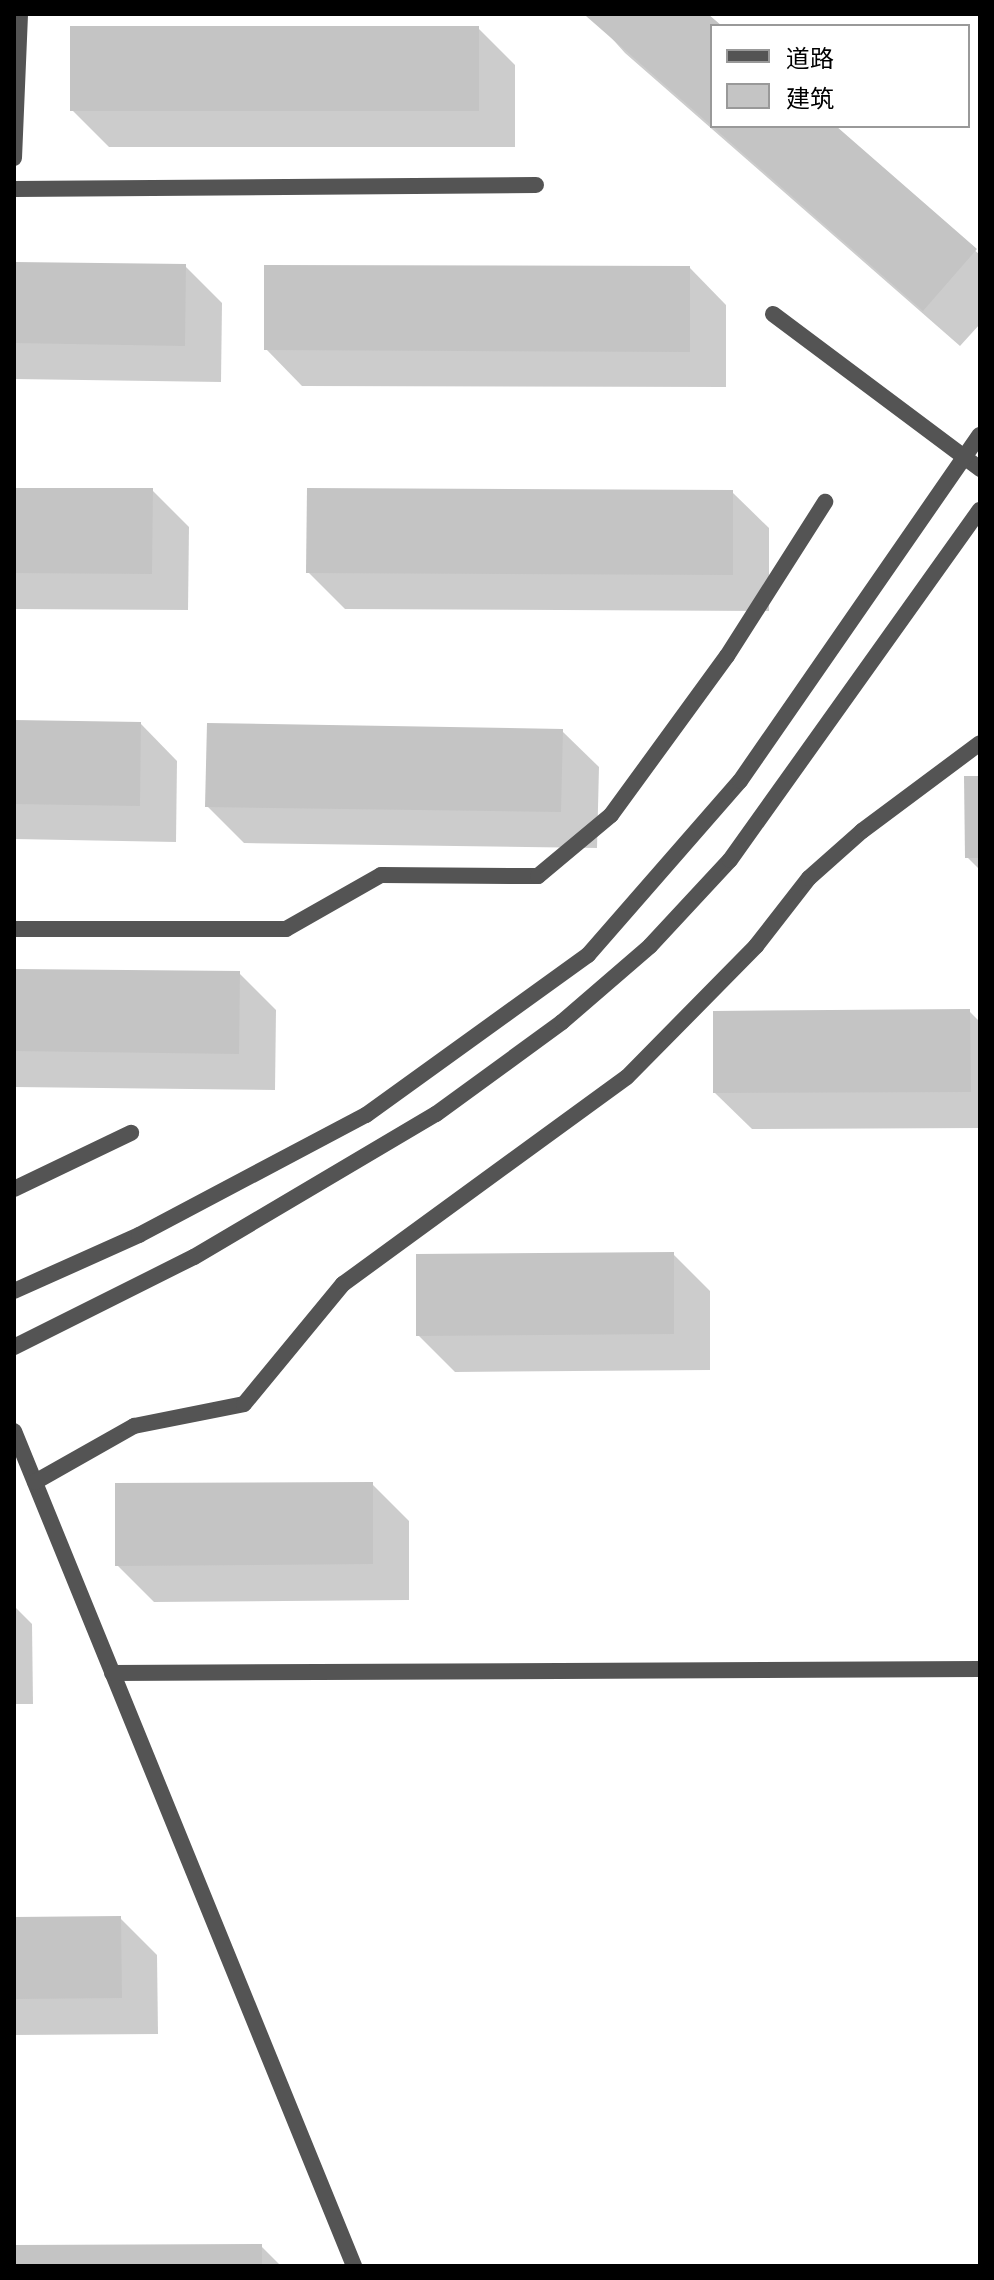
<!DOCTYPE html>
<meta charset="utf-8">
<style>
body{margin:0}
#map{position:relative;width:994px;height:2280px;overflow:hidden;background:#fff;font-family:Signika,"Noto Sans SC",sans-serif}
div>[style]{position:absolute}
[style*='--x']{left:calc(var(--x)*1px);top:calc(var(--y)*1px);width:calc(var(--w)*1px);rotate:calc(var(--a)*1deg)}
.shadow>*{inset:0;background:#0003}
.building>*{inset:0;background:#c4c4c4}
.minor>*{height:16px;margin:-8px;padding:0 8px;transform-origin:8px;border-radius:8px;background:#545454}
.tertiary>*{height:16px;margin:-8px;padding:0 8px;transform-origin:8px;border-radius:8px;background:#545454}
span{translate:-50% -50%;white-space:nowrap;text-align:center;line-height:1.15;-webkit-text-stroke:7px #fff;paint-order:stroke}
.frame{position:absolute;inset:0;border:16px solid #000;pointer-events:none}
.legend{position:absolute;left:710px;top:24px;width:260px;height:104px;box-sizing:border-box;background:#fff;border:2px solid #999;margin:0;padding:10px 14px;list-style:none;font-size:24px;color:#000}
.legend li{display:flex;align-items:center;gap:16px;height:40px}
.legend b{width:40px;border:2px solid #999}
</style>
<div id="map">
<div class="shadow">
<div style="clip-path:polygon(590px 14px,705px 14px,719px 26px,712px 26px,712px 126px,833px 126px,980px 255px,980px 324px,960px 346px,625px 53px)"></div>
<div style="clip-path:polygon(478px 28px,515px 65px,515px 147px,109px 147px,72px 110px)"></div>
<div style="clip-path:polygon(14px 264px,185px 266px,222px 303px,221px 382px,14px 379px)"></div>
<div style="clip-path:polygon(690px 268px,726px 305px,726px 387px,302px 386px,266px 349px)"></div>
<div style="clip-path:polygon(14px 490px,152px 490px,189px 527px,188px 610px,14px 609px)"></div>
<div style="clip-path:polygon(732px 492px,769px 528px,769px 611px,345px 609px,308px 572px)"></div>
<div style="clip-path:polygon(14px 722px,141px 724px,177px 761px,176px 842px,14px 839px)"></div>
<div style="clip-path:polygon(562px 731px,599px 767px,597px 848px,244px 843px,207px 806px)"></div>
<div style="clip-path:polygon(980px 778px,980px 870px,967px 857px)"></div>
<div style="clip-path:polygon(14px 971px,239px 973px,276px 1010px,275px 1090px,14px 1087px)"></div>
<div style="clip-path:polygon(969px 1011px,980px 1022px,980px 1128px,752px 1129px,715px 1093px)"></div>
<div style="clip-path:polygon(673px 1254px,710px 1291px,710px 1370px,455px 1372px,418px 1335px)"></div>
<div style="clip-path:polygon(372px 1484px,409px 1521px,409px 1600px,154px 1602px,117px 1565px)"></div>
<div style="clip-path:polygon(14px 1606px,32px 1624px,33px 1704px,14px 1704px)"></div>
<div style="clip-path:polygon(120px 1918px,157px 1955px,158px 2034px,14px 2035px,14px 1919px)"></div>
<div style="clip-path:polygon(261px 2246px,281px 2266px,14px 2266px,14px 2247px)"></div>
</div>
<div class="building">
<div style="clip-path:polygon(588px 14px,708px 14px,722px 26px,712px 26px,712px 126px,836px 126px,977px 249px,923px 311px,586px 16px)"></div>
<div style="clip-path:polygon(70px 26px,479px 26px,479px 111px,70px 111px)"></div>
<div style="clip-path:polygon(14px 262px,186px 264px,185px 346px,14px 343px)"></div>
<div style="clip-path:polygon(264px 265px,690px 266px,690px 352px,264px 350px)"></div>
<div style="clip-path:polygon(14px 488px,153px 488px,152px 574px,14px 573px)"></div>
<div style="clip-path:polygon(307px 488px,733px 490px,733px 575px,306px 573px)"></div>
<div style="clip-path:polygon(14px 720px,141px 722px,140px 806px,14px 804px)"></div>
<div style="clip-path:polygon(207px 723px,563px 729px,561px 812px,205px 807px)"></div>
<div style="clip-path:polygon(964px 776px,980px 776px,980px 858px,965px 858px)"></div>
<div style="clip-path:polygon(14px 969px,240px 971px,239px 1054px,14px 1051px)"></div>
<div style="clip-path:polygon(970px 1009px,971px 1092px,713px 1093px,713px 1011px)"></div>
<div style="clip-path:polygon(674px 1252px,674px 1334px,416px 1336px,416px 1254px)"></div>
<div style="clip-path:polygon(373px 1482px,373px 1564px,115px 1566px,115px 1483px)"></div>
<div style="clip-path:polygon(121px 1916px,122px 1998px,14px 1999px,14px 1917px)"></div>
<div style="clip-path:polygon(262px 2244px,262px 2266px,14px 2266px,14px 2245px)"></div>
</div>
<div class="minor">
<div style="--x:14;--y:158;--w:144;--a:-87.6"></div>
<div style="--x:14;--y:189;--w:522;--a:-0.44"></div>
<div style="--x:773;--y:314;--w:259;--a:36.8"></div>
<div style="--x:14;--y:929;--w:272;--a:0"></div>
<div style="--x:286;--y:929;--w:109;--a:-29.6"></div>
<div style="--x:381;--y:875;--w:157;--a:0.4"></div>
<div style="--x:538;--y:876;--w:95;--a:-39.9"></div>
<div style="--x:611;--y:815;--w:197;--a:-53.9"></div>
<div style="--x:727;--y:656;--w:183;--a:-57.5"></div>
<div style="--x:14;--y:1189;--w:130;--a:-25.6"></div>
<div style="--x:14;--y:1431;--w:902;--a:67.84"></div>
<div style="--x:35;--y:1482;--w:114;--a:-29.5"></div>
<div style="--x:134;--y:1426;--w:112;--a:-11.3"></div>
<div style="--x:244;--y:1404;--w:156;--a:-50.5"></div>
<div style="--x:343;--y:1284;--w:351;--a:-36.1"></div>
<div style="--x:627;--y:1077;--w:184;--a:-45.4"></div>
<div style="--x:756;--y:946;--w:86;--a:-52.1"></div>
<div style="--x:809;--y:878;--w:71;--a:-41.6"></div>
<div style="--x:862;--y:831;--w:147;--a:-36.7"></div>
<div style="--x:112;--y:1673;--w:868;--a:-0.26"></div>
</div>
<div class="tertiary">
<div style="--x:14;--y:1291;--w:137;--a:-24.1"></div>
<div style="--x:139;--y:1235;--w:257;--a:-27.9"></div>
<div style="--x:366;--y:1115;--w:274;--a:-35.8"></div>
<div style="--x:588;--y:955;--w:231;--a:-48.9"></div>
<div style="--x:740;--y:781;--w:421;--a:-55.3"></div>
<div style="--x:14;--y:1347;--w:201;--a:-26.6"></div>
<div style="--x:194;--y:1257;--w:281;--a:-30.6"></div>
<div style="--x:436;--y:1114;--w:156;--a:-36.1"></div>
<div style="--x:562;--y:1022;--w:116;--a:-40.8"></div>
<div style="--x:650;--y:946;--w:117;--a:-47.1"></div>
<div style="--x:730;--y:860;--w:430;--a:-54.5"></div>
</div>
<div class="frame"></div>
<ul class="legend">
<li><b style="height:10px;background:#545454"></b>道路</li>
<li><b style="height:22px;background:#c4c4c4"></b>建筑</li>
</ul>
</div>
